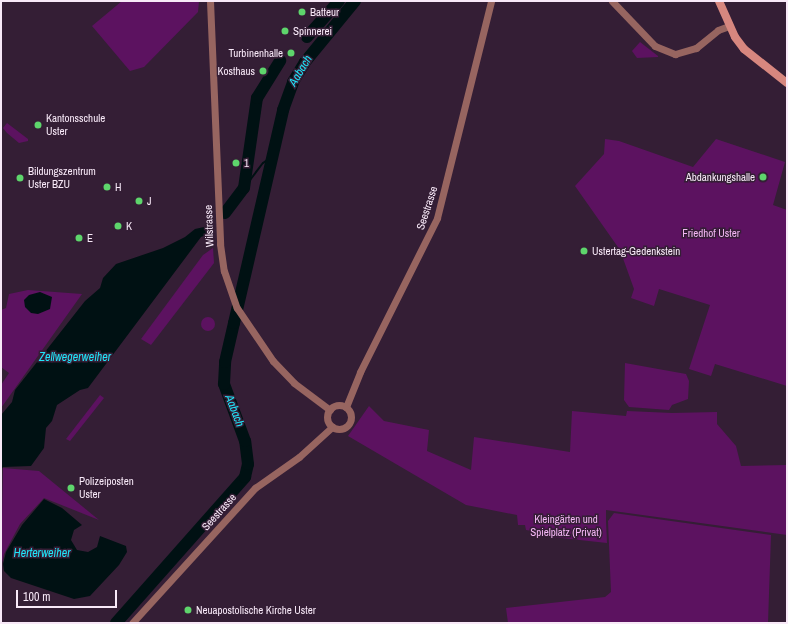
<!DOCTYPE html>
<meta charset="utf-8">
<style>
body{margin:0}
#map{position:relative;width:788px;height:624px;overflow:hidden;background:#341e35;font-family:"Archivo Narrow",sans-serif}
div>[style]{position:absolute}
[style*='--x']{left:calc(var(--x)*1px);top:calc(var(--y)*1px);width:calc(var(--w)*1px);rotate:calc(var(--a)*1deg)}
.green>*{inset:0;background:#5c1260}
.round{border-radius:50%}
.water>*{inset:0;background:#001113}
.stream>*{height:2px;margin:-1px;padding:0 1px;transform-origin:1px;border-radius:1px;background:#001113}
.river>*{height:12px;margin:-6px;padding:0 6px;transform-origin:6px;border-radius:6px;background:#001113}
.tertiary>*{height:7px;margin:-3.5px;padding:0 3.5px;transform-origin:3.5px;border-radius:3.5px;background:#976560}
.tertiary>.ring{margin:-3.5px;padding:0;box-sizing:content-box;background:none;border:7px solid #976560;border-radius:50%}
.secondary>*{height:8px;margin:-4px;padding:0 4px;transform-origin:4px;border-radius:4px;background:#d7877f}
.dots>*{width:11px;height:11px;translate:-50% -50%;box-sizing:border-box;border:2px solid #341e35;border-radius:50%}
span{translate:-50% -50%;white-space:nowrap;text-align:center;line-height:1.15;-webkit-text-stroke:3px #341e35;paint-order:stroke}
.poi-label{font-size:11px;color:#f8e9f8}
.left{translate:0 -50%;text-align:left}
.right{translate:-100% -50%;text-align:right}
.street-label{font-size:11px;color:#f8e9f8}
.park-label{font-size:11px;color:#f4b7f5}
.water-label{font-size:12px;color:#20e6fa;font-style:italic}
.frame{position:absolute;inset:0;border:2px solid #f8e9f8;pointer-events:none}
.scale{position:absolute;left:16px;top:590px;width:101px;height:18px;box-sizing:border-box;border:2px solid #f8e9f8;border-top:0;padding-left:5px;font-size:12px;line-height:14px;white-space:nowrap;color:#f8e9f8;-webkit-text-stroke:3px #341e35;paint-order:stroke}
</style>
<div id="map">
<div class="green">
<div style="clip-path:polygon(122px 1px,199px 1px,198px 12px,144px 67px,130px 71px,92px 26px)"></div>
<div style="clip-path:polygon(640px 42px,658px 56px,658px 57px,637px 58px,632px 51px)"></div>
<div style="clip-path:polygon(7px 123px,28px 139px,28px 141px,19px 143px,7px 133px,3px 128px)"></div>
<div style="clip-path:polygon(605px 139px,619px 141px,693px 167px,716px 139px,785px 162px,773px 205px,787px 210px,787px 386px,715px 364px,711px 376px,689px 369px,710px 305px,659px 289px,654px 306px,631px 298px,634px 289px,620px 250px,575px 186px,604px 154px)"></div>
<div style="clip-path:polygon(213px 248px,214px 263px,151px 345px,141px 339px,203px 255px)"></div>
<div style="clip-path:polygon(28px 290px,82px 294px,1px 408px,1px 385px,9px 373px,1px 367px,1px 310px,6px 308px,9px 294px)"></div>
<div class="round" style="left:201px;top:317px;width:14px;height:14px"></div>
<div style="clip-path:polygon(625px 363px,686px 374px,689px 381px,688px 399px,672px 405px,669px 410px,629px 407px,624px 400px)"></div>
<div style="clip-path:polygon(100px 395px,104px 398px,70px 441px,66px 439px)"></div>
<div style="clip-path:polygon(369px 406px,384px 421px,429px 430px,427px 451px,471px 470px,474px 437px,570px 452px,572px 411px,626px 416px,627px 411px,672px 413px,717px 412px,717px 424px,736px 446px,741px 466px,787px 465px,787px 535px,606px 510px,606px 521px,594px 519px,606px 521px,607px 543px,552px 537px,551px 534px,526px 530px,525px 525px,518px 525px,517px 515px,466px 505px,348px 436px)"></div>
<div style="clip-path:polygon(3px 468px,39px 471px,99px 520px,44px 498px,20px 524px,4px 554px,1px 567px)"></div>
<div style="clip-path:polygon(614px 513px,771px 535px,768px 623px,508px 623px,506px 608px,605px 597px,611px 592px,608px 521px)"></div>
</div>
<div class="water">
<div style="clip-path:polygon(213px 225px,214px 232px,201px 237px,88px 388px,80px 390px,57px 405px,52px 421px,46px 428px,44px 448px,31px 466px,3px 467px,1px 470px,1px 415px,12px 402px,15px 390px,85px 301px,100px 288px,103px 278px,116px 264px,163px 248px,185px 237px,195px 229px)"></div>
<div style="clip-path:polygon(40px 292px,52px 297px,50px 309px,38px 314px,31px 313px,25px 307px,24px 300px,29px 295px)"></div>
<div style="clip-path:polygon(44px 499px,62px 508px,82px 525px,74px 530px,71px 540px,77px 550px,88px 552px,97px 547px,100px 536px,126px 546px,127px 552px,119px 565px,90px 596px,74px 599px,11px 578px,4px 571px,3px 564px,6px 552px,22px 525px)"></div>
</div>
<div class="stream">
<div style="--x:244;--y:188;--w:31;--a:-53"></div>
<div style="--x:263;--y:163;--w:14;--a:-36"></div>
</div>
<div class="river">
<div style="--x:307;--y:37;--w:48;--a:-48.4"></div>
<div style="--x:225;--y:213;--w:31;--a:-53"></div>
<div style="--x:244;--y:188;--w:91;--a:-81.8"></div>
<div style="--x:257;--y:98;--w:44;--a:-58.1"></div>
<div style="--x:116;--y:623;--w:195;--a:-48.5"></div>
<div style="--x:245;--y:477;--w:13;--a:-77"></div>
<div style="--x:248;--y:464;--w:23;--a:-97"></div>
<div style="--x:245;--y:441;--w:61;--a:-110.2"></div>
<div style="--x:224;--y:384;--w:22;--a:-87"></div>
<div style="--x:225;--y:362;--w:40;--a:-77"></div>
<div style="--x:234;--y:323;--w:219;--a:-77"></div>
<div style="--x:283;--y:110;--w:30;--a:-70"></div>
<div style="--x:293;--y:82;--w:23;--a:-59"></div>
<div style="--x:305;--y:62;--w:79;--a:-50.7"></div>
</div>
<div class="tertiary">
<div style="--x:210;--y:1;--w:243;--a:87.6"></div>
<div style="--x:220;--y:244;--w:27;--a:82"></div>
<div style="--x:224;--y:271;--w:39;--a:71"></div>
<div style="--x:237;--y:308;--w:64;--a:55.8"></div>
<div style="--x:273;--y:361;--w:30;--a:46"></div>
<div style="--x:294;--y:383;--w:45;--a:36.9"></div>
<div style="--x:612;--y:1;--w:62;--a:46.3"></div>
<div style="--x:655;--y:46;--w:22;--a:22"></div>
<div style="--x:675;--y:54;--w:22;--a:-16"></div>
<div style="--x:696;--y:48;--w:28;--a:-39"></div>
<div style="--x:718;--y:30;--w:12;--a:-20"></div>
<div class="ring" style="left:327px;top:405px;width:17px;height:17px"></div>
<div style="--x:346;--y:407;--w:38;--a:-68"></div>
<div style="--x:360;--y:372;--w:172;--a:-63.4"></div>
<div style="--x:437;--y:218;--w:224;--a:-76"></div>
<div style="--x:132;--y:623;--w:183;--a:-47.7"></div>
<div style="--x:255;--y:488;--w:54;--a:-35.2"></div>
<div style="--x:299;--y:457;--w:45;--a:-42.3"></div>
</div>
<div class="secondary">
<div style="--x:719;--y:1;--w:39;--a:66"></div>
<div style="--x:735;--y:37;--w:15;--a:53"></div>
<div style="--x:744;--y:49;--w:55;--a:38.3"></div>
</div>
<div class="dots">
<div style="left:302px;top:12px;background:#5ed56c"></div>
<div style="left:285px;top:31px;background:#5ed56c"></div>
<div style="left:291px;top:53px;background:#5ed56c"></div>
<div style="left:263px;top:71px;background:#5ed56c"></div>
<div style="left:38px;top:125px;background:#5ed56c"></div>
<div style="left:236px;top:163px;background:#5ed56c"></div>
<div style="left:763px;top:177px;background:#5ed56c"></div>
<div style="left:20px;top:178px;background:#5ed56c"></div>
<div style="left:107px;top:187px;background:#5ed56c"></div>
<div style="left:139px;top:201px;background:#5ed56c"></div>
<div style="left:118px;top:226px;background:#5ed56c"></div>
<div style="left:79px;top:238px;background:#5ed56c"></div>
<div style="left:584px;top:251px;background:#5ed56c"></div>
<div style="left:71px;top:488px;background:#5ed56c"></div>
<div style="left:188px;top:610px;background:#5ed56c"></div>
</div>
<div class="poi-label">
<span class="left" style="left:310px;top:12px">Batteur</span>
<span class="left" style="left:293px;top:31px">Spinnerei</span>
<span class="right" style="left:283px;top:53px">Turbinenhalle</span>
<span class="right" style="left:255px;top:71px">Kosthaus</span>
<span class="left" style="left:46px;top:125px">Kantonsschule<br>Uster</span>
<span class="left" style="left:244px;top:163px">1</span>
<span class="left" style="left:28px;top:178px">Bildungszentrum<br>Uster BZU</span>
<span class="right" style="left:755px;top:177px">Abdankungshalle</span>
<span class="left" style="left:115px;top:187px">H</span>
<span class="left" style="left:147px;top:201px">J</span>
<span class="left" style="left:126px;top:226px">K</span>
<span class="left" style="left:87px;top:238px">E</span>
<span class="left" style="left:592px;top:251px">Ustertag-Gedenkstein</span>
<span class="left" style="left:79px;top:488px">Polizeiposten<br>Uster</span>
<span class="left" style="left:196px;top:610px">Neuapostolische Kirche Uster</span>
</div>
<div class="street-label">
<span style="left:427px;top:208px;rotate:-72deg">Seestrasse</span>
<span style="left:209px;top:226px;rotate:-92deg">Wilstrasse</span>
<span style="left:219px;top:512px;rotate:-48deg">Seestrasse</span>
</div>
<div class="park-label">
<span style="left:711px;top:233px">Friedhof Uster</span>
<span style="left:566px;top:526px">Kleingärten und<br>Spielplatz (Privat)</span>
</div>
<div class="water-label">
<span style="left:301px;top:71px;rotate:-59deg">Aabach</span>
<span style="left:75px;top:358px">Zellwegerweiher</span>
<span style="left:234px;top:411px;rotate:69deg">Aabach</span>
<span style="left:42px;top:554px">Herterweiher</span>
</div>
<div class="frame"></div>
<div class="scale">100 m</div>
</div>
